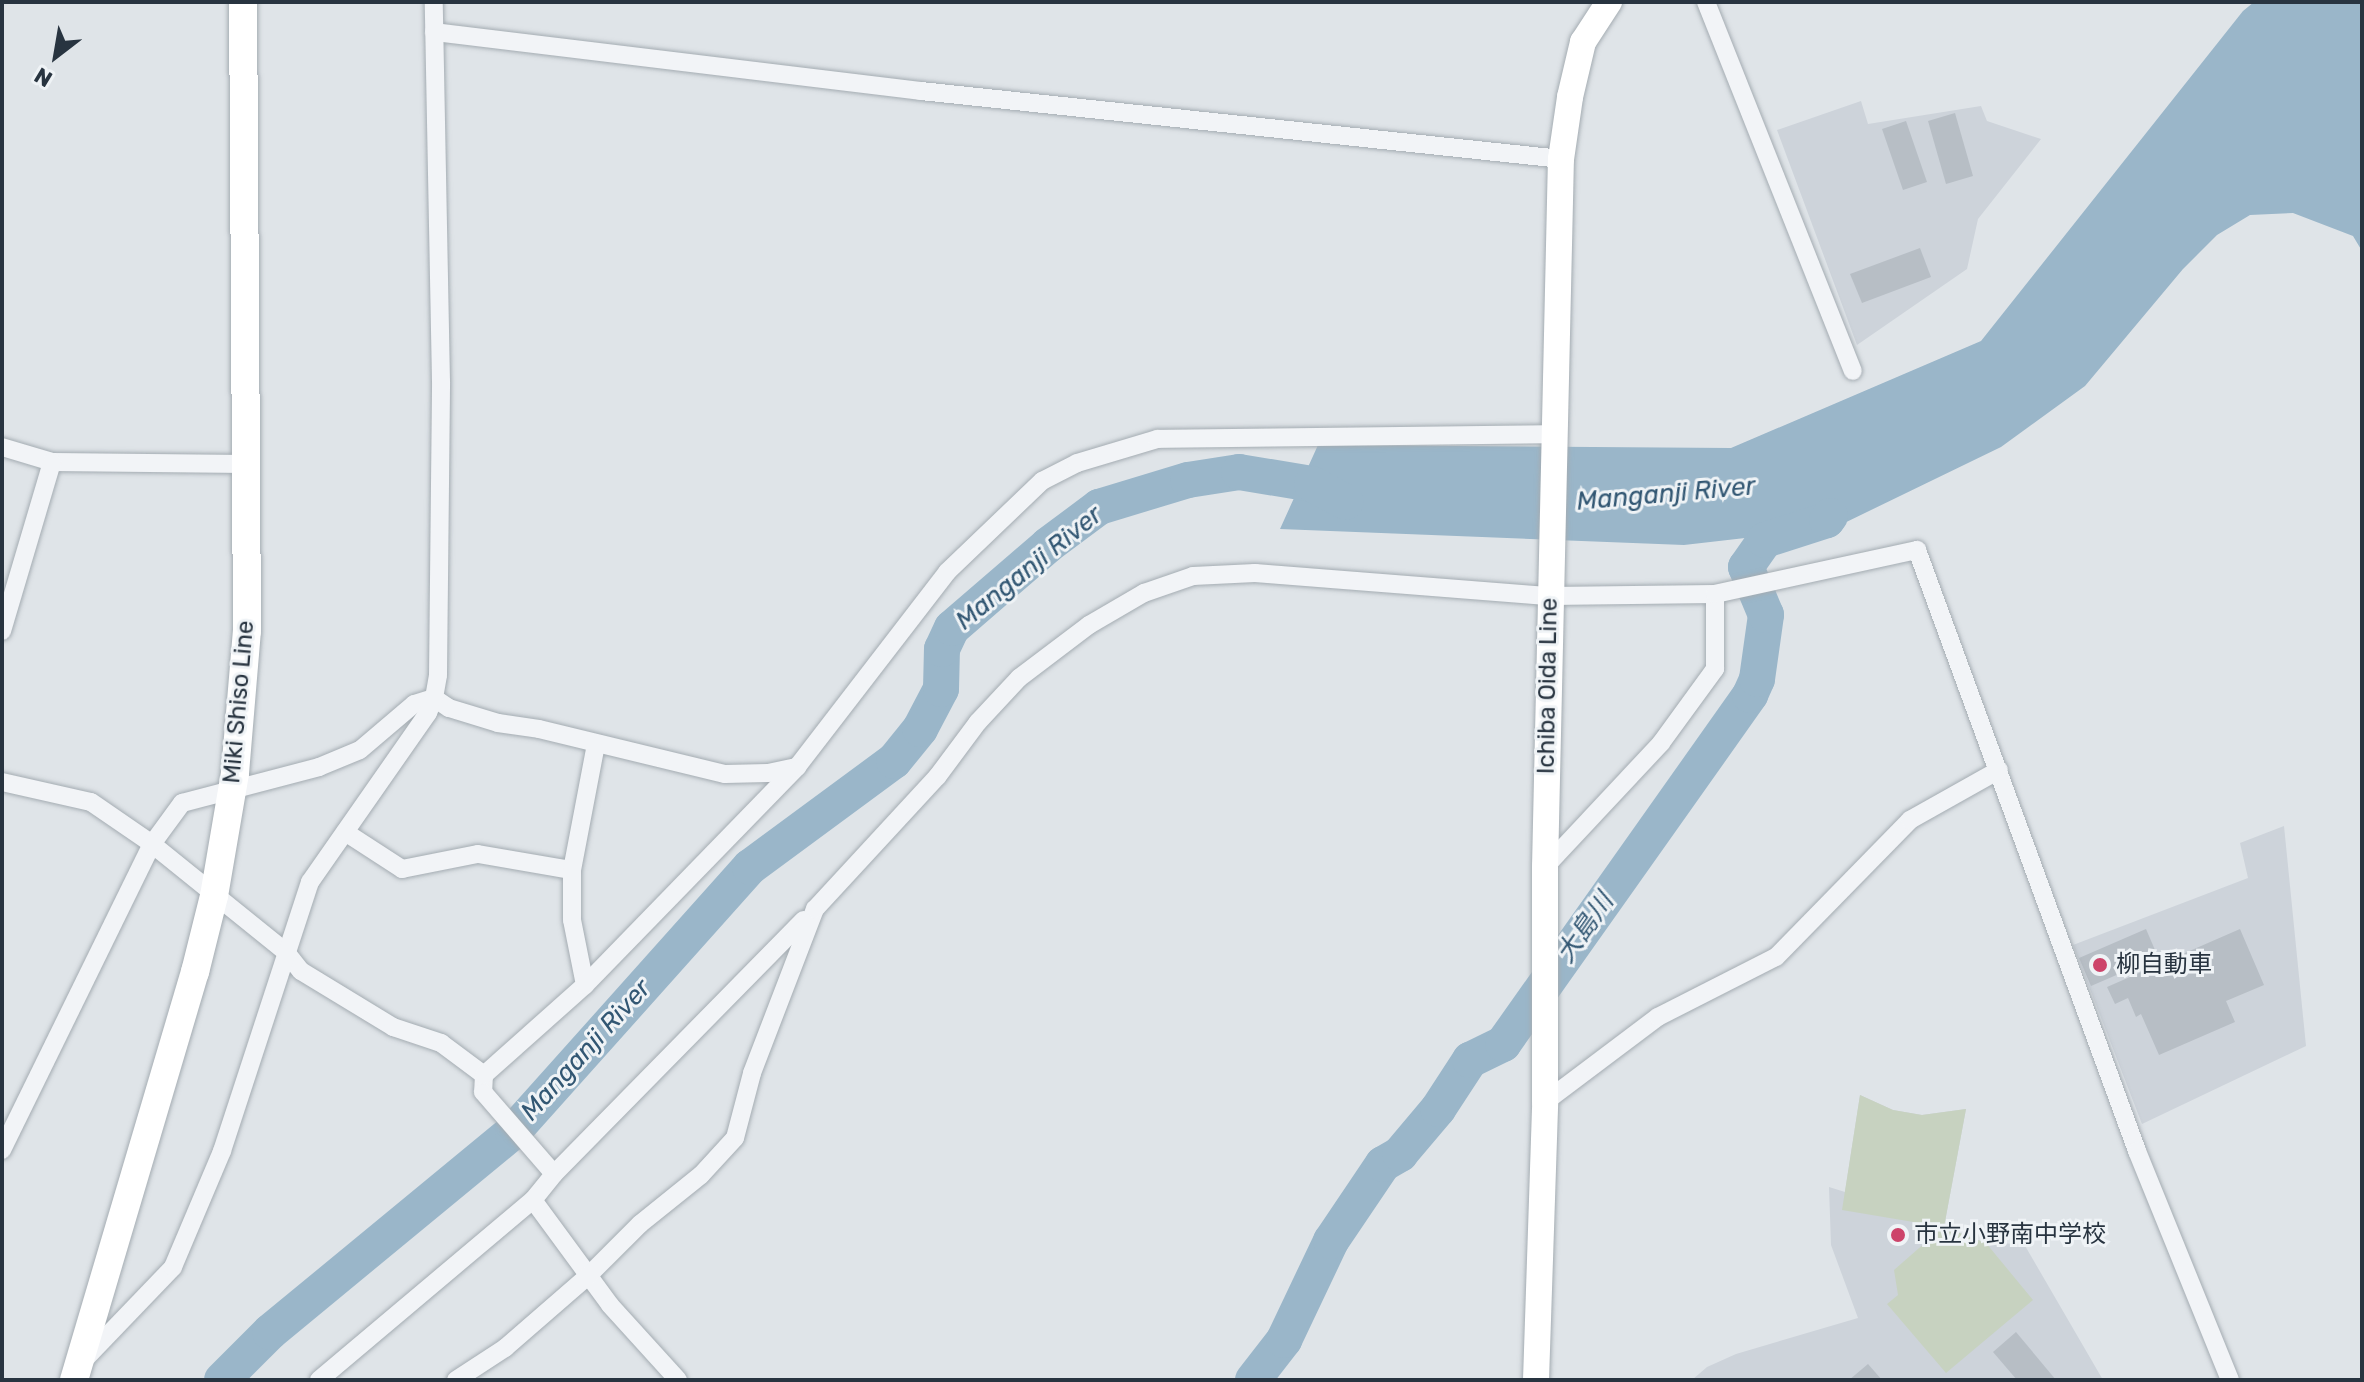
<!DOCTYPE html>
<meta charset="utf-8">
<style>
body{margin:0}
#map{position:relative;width:2364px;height:1382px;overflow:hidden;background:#dfe4e8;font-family:Rubik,"Noto Sans JP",sans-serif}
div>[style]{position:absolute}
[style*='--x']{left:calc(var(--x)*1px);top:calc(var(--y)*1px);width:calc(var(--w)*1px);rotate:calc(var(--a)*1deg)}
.built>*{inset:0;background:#cdd3da}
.green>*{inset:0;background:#c7d2c0}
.water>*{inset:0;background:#9ab6c9}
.river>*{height:36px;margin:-18px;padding:0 18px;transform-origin:18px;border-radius:18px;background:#9ab6c9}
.building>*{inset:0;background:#b7bec5}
.roads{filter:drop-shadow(0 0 2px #a4acb2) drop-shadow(0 0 2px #a4acb2)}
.minor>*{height:18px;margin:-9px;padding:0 9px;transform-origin:9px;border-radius:9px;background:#f2f4f7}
.secondary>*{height:26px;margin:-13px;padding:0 13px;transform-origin:13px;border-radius:13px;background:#fff}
.primary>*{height:28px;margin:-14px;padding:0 14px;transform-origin:14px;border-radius:14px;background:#fff}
.dots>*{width:22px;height:22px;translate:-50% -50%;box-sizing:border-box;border:4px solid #eff3f6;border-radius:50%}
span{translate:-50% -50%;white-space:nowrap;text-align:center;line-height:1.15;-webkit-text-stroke:6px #eff3f6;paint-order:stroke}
.street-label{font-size:24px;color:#283440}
.poi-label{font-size:24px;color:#283440}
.left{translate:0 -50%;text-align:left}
.water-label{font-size:26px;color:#325773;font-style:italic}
.frame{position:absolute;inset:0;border:4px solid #283440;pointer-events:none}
.north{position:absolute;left:16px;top:16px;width:80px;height:80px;-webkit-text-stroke:6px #eff3f6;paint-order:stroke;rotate:211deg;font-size:22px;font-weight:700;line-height:32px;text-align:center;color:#283440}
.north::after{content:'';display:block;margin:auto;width:28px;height:36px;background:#283440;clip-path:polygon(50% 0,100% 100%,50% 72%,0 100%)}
</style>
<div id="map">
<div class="built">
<div style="clip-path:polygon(1861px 101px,1868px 124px,1981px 106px,1987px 121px,2041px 139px,1978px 219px,1967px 269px,1857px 345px,1777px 130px)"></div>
<div style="clip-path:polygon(2284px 826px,2306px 1046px,2142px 1124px,2073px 945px,2248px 878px,2240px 843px)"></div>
<div style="clip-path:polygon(1860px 1095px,1893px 1110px,1922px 1115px,1966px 1109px,1944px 1227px,1986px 1243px,2024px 1244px,2103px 1380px,1692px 1380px,1707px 1367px,1736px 1354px,1858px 1318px,1831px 1245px,1829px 1187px,1845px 1192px)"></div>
</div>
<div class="green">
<div style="clip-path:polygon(1860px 1095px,1893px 1110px,1922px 1115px,1966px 1109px,1944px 1227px,1986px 1243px,2033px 1300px,1946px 1373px,1887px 1304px,1898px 1295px,1894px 1270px,1943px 1227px,1842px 1210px)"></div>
</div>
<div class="water">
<div style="clip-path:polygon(2254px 2px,2362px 2px,2362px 251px,2353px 236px,2293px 213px,2250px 215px,2217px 235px,2183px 269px,2085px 386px,2001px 447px,1834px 528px,1684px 545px,1280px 529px,1318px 445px,1731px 448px,1981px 341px,2243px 11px)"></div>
</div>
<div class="river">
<div style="--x:222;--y:1380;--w:68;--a:-45"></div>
<div style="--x:270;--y:1332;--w:315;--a:-39.5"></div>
<div style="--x:513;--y:1132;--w:356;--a:-48.2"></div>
<div style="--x:750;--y:867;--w:179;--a:-36.4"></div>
<div style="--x:894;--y:761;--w:41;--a:-50.9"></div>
<div style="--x:920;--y:729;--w:45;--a:-62.3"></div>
<div style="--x:941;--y:689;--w:40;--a:-88.6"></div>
<div style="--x:942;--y:649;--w:23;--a:-65"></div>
<div style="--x:952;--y:628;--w:127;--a:-40.8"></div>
<div style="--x:1048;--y:545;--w:64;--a:-36.7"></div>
<div style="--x:1099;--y:507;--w:93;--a:-16.9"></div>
<div style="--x:1188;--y:480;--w:52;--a:-8.9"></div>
<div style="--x:1239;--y:472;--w:74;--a:9.3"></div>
<div style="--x:1312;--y:484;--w:38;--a:28"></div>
<div style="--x:1253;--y:1380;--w:51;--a:-52.2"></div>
<div style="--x:1284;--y:1340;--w:110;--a:-64.6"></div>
<div style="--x:1331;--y:1241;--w:93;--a:-56"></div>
<div style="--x:1383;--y:1164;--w:20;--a:-30"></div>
<div style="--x:1400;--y:1154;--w:59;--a:-49.8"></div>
<div style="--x:1438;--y:1109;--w:59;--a:-56.9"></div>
<div style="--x:1470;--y:1060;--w:37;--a:-26"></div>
<div style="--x:1503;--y:1044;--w:428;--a:-54.7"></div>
<div style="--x:1750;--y:695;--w:17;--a:-66"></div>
<div style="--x:1757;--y:679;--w:65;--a:-82"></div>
<div style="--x:1766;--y:615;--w:52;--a:-112.6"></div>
<div style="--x:1746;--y:567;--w:33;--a:-55"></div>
<div style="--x:1765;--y:540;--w:65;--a:-17.9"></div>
<div style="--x:1827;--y:520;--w:5;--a:-53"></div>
</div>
<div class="building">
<div style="clip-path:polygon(1955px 113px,1973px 176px,1946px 184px,1928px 121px)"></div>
<div style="clip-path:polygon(1906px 121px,1927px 182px,1903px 190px,1882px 129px)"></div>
<div style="clip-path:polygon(1920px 248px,1931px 277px,1862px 303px,1850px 274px)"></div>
<div style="clip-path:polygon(2146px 929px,2158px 957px,2091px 986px,2079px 958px)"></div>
<div style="clip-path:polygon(2240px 929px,2264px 985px,2226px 1001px,2235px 1022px,2159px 1055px,2141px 1014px,2136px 1017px,2128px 998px,2115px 1004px,2107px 987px)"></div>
<div style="clip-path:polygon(2016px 1332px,2056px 1380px,2017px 1380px,1993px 1352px)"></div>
<div style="clip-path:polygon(1868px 1364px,1882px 1380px,1849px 1380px)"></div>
</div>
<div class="roads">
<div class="minor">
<div style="--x:1706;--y:2;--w:397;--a:68.3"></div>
<div style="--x:434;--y:32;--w:491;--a:6.9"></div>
<div style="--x:921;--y:91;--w:644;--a:6.06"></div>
<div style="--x:2;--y:447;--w:52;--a:16.7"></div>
<div style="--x:52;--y:462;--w:194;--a:0.6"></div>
<div style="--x:2;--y:631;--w:176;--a:-73.5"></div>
<div style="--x:2;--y:782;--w:91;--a:12.7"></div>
<div style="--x:91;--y:802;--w:74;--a:34.5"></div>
<div style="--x:152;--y:844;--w:172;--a:38.9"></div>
<div style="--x:286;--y:952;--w:24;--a:52"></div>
<div style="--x:301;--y:971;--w:108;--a:31.3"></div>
<div style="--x:393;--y:1027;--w:51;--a:18.4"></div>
<div style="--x:441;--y:1043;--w:54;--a:36.7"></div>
<div style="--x:484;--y:1075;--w:17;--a:93"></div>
<div style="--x:483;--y:1092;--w:108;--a:49.1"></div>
<div style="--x:345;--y:832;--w:68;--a:33"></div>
<div style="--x:402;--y:869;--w:77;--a:-11.2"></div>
<div style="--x:478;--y:854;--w:95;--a:9.7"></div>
<div style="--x:1545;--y:867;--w:170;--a:-46.9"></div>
<div style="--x:1661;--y:743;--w:92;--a:-53.9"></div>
<div style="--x:1715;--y:669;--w:75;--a:-90"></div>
<div style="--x:585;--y:985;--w:66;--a:-101.3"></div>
<div style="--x:572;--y:920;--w:50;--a:-90"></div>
<div style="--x:572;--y:870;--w:128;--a:-79.2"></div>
<div style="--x:484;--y:1075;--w:135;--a:-41.7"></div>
<div style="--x:585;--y:985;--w:304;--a:-45.8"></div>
<div style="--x:797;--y:767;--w:246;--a:-52.4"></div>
<div style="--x:947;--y:572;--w:132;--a:-43.8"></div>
<div style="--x:1042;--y:481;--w:39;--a:-27"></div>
<div style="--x:1077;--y:463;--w:84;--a:-16.7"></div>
<div style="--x:1157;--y:439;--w:401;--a:-0.7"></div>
<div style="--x:1545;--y:1102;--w:141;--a:-37"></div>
<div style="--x:1658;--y:1017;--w:132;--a:-27"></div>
<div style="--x:1776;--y:957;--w:192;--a:-45.6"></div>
<div style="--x:1910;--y:820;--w:102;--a:-29.3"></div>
<div style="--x:2;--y:1150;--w:341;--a:-63.9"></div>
<div style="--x:152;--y:844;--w:51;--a:-53.8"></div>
<div style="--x:182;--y:803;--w:142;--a:-14.7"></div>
<div style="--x:319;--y:767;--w:44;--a:-22.5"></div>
<div style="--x:360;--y:750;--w:71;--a:-40.4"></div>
<div style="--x:414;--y:704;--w:21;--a:-17"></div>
<div style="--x:434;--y:698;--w:18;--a:34"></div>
<div style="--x:449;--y:708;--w:51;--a:17"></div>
<div style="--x:498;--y:723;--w:41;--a:8.3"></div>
<div style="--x:539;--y:729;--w:191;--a:13.6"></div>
<div style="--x:725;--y:774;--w:43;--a:-1.3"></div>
<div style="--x:768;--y:773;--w:30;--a:-12"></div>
<div style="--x:533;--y:1200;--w:130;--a:53.7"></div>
<div style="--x:610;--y:1305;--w:101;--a:47.8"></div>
<div style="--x:83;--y:1361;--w:130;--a:-46.2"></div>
<div style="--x:173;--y:1267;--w:126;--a:-67.1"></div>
<div style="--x:222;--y:1151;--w:283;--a:-71.9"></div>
<div style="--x:310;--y:882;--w:206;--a:-55.1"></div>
<div style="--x:428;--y:713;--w:16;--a:-68"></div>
<div style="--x:434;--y:698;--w:23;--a:-80"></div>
<div style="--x:438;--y:675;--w:293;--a:-89.4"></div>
<div style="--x:441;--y:382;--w:380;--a:-91.1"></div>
<div style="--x:319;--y:1380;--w:280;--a:-40.1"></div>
<div style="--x:533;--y:1200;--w:33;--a:-51"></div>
<div style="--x:554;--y:1174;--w:356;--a:-45.5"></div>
<div style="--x:456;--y:1380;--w:59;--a:-33.1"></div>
<div style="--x:505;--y:1348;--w:111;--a:-41"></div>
<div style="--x:589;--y:1275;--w:72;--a:-45"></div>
<div style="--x:640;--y:1224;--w:78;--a:-38.8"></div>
<div style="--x:701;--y:1175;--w:50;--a:-47.4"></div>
<div style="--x:735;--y:1138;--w:67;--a:-75.3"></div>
<div style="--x:752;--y:1073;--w:176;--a:-69"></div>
<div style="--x:815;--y:909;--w:180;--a:-47.3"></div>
<div style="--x:937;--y:777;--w:69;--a:-53.3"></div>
<div style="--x:978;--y:722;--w:60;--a:-47"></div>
<div style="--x:1019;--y:678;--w:88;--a:-37.1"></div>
<div style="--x:1089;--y:625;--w:64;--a:-30.2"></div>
<div style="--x:1144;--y:593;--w:52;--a:-19.1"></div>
<div style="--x:1193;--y:576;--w:62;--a:-2.8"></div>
<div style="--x:1255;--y:573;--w:296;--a:4.5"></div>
<div style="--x:1550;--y:596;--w:165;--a:-0.7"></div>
<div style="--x:1715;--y:594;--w:207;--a:-12.3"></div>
<div style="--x:1917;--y:550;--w:640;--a:69.89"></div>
<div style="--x:2137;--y:1151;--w:247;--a:67.9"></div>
</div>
<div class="secondary">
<div style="--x:1536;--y:1380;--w:278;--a:-88.1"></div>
<div style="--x:1545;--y:1102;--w:235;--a:-90"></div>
<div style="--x:1545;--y:867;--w:708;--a:-88.71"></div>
<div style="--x:1561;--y:159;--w:63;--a:-81.7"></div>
<div style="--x:1570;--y:97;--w:57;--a:-76.7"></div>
<div style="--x:1583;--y:42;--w:48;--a:-57"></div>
</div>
<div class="primary">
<div style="--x:74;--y:1380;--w:426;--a:-73.5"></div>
<div style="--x:195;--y:972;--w:78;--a:-76"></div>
<div style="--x:214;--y:896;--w:125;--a:-80.3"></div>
<div style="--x:235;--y:773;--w:143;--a:-85.2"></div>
<div style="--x:247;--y:631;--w:629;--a:-90.36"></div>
</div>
</div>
<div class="dots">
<div style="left:2100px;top:965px;background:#cd446a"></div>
<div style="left:1898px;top:1235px;background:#cd446a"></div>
</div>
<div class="street-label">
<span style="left:1548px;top:686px;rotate:-89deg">Ichiba Oida Line</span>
<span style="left:239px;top:702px;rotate:-85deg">Miki Shiso Line</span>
</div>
<div class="poi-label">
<span class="left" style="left:2116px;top:965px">柳自動車</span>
<span class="left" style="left:1914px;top:1235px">市立小野南中学校</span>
</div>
<div class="water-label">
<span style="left:1666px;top:494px;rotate:-5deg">Manganji River</span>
<span style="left:1029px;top:568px;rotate:-39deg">Manganji River</span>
<span style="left:1585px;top:928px;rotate:-55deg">大島川</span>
<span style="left:586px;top:1050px;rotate:-48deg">Manganji River</span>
</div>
<div class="frame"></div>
<div class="north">N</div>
</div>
